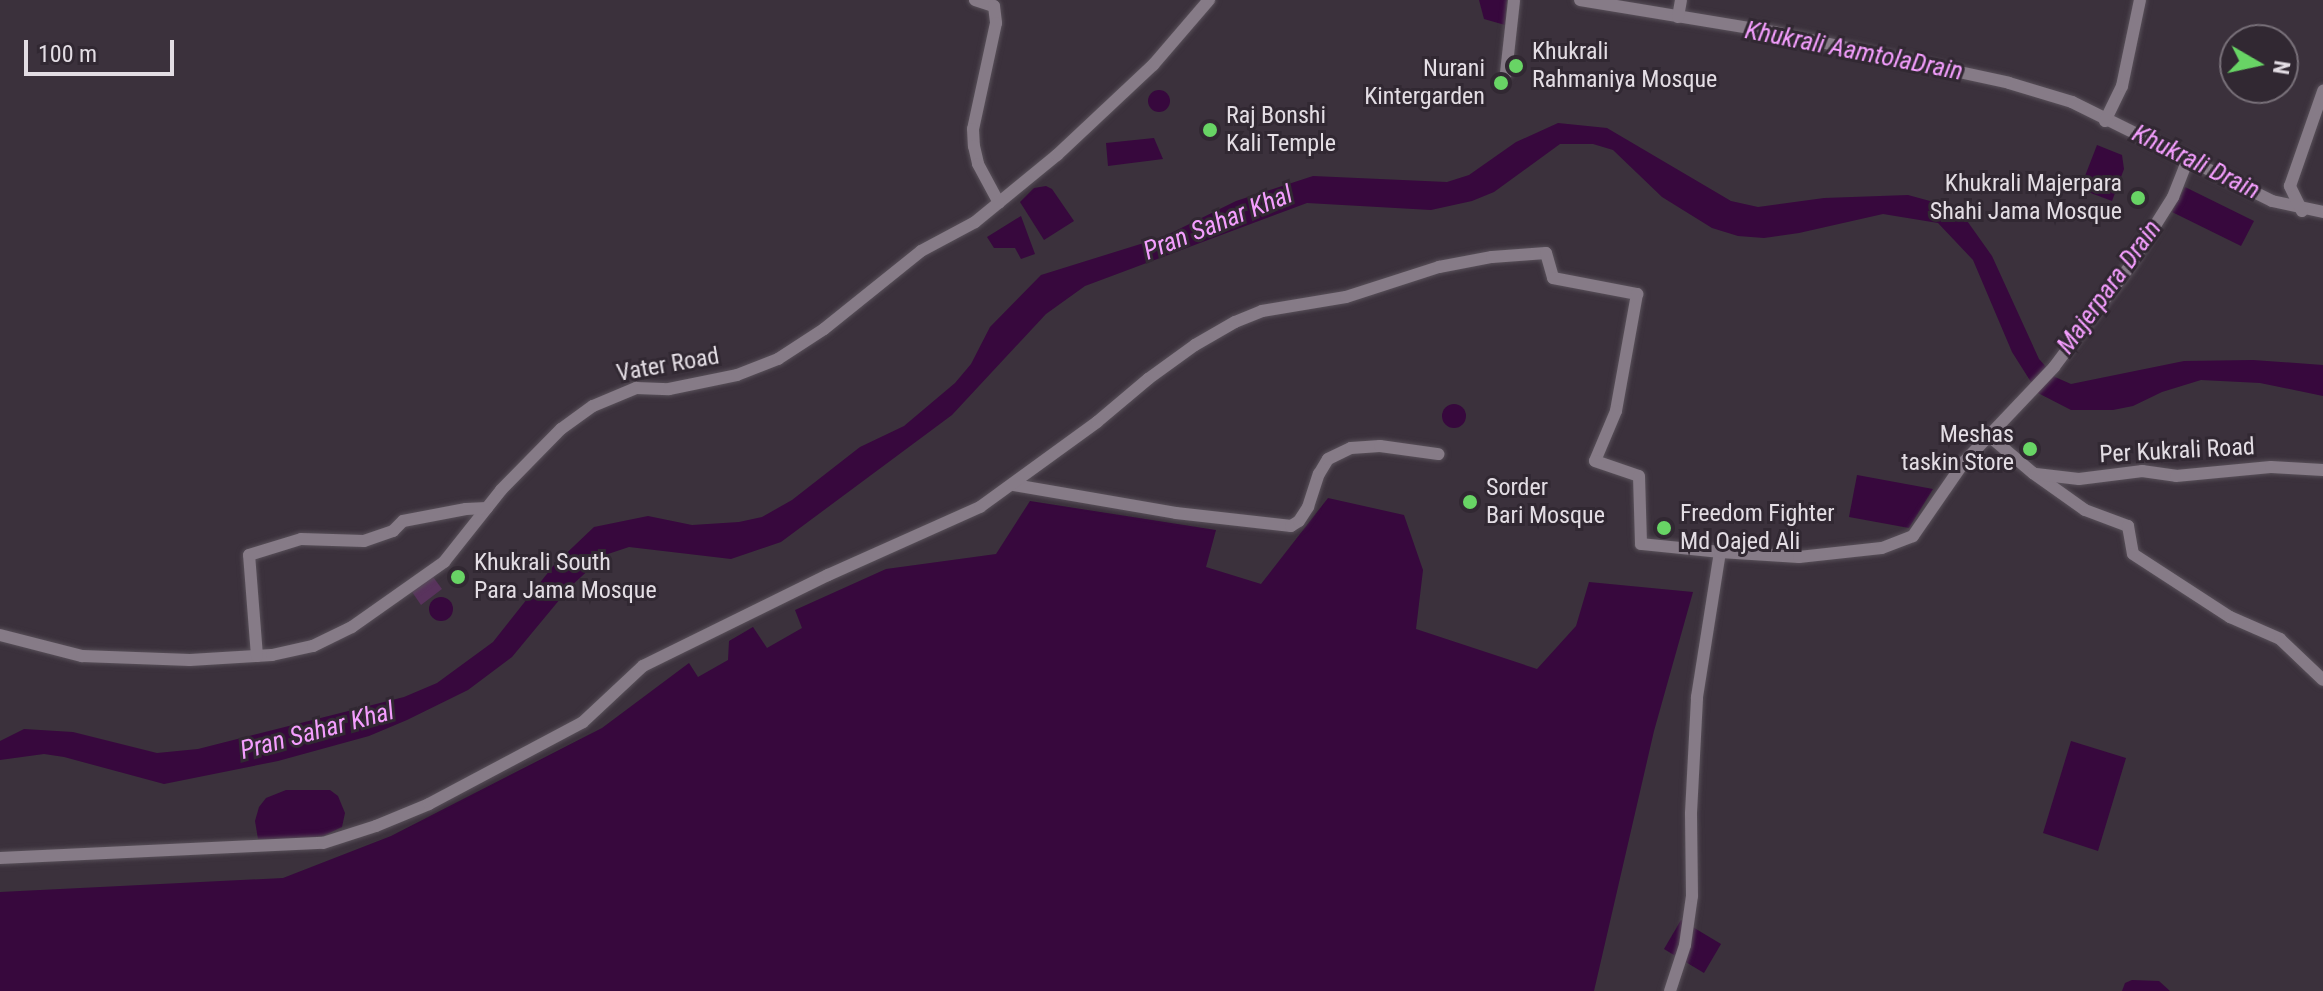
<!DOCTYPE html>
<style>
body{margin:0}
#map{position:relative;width:2323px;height:991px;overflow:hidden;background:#3b313c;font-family:"Roboto Condensed",sans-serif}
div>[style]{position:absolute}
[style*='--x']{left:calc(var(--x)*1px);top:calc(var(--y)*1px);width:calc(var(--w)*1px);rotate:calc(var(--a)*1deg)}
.green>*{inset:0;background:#59335d}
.water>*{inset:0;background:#37083d}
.round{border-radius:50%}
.roads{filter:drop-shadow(0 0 2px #585059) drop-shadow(0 0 2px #585059)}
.minor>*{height:12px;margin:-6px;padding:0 6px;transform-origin:6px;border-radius:6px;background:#867b87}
.dots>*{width:22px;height:22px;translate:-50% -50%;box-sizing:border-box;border:4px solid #312832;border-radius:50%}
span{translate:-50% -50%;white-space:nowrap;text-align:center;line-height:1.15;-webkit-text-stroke:6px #312832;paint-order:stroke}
.poi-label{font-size:24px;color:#e3dde4}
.left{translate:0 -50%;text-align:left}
.right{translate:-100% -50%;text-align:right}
.street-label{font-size:24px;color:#e3dde4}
.water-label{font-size:26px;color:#f49efe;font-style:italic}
.north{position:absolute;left:2219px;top:24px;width:80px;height:80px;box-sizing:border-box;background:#312832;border:2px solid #787079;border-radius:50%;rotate:99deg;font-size:22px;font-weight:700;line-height:32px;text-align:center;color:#e3dde4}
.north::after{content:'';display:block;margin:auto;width:28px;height:36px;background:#68d465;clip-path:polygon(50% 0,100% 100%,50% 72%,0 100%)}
.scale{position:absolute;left:24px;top:40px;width:150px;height:36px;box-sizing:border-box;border:4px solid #e3dde4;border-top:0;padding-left:10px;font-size:24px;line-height:28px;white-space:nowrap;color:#e3dde4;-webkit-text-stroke:6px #312832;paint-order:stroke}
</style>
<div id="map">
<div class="green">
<div style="clip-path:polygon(431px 574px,442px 589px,421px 605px,410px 589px)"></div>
</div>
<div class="water">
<div style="clip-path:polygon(1479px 0,1507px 0,1505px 25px,1484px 19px)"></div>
<div class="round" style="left:1148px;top:90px;width:22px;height:22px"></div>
<div style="clip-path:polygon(1558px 123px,1607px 128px,1731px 201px,1758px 207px,1824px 198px,1908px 195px,1941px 204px,1965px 218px,1992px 256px,2039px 359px,2055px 377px,2071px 384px,2184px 361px,2253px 360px,2323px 365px,2323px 396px,2260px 383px,2201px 380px,2162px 392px,2133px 406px,2113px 410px,2071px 410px,2038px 393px,2012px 352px,1973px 260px,1938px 223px,1883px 214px,1799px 233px,1764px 238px,1738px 236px,1712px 228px,1662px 197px,1613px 150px,1593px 144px,1560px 144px,1494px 192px,1472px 201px,1431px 210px,1307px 203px,1085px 286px,1046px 314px,952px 415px,781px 542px,731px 559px,629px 547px,605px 555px,570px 587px,512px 657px,468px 690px,407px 720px,369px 736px,278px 761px,164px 784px,64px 757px,44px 754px,0 760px,0 741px,24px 729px,73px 732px,157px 753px,198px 749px,404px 697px,437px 683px,493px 642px,554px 565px,594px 527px,648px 516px,692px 525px,739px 522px,762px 517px,792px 500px,860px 447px,904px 426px,955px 383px,971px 364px,990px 327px,1041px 275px,1163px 237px,1236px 201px,1313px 176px,1447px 182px,1469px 175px,1516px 142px)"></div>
<div style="clip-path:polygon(1154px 138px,1163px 159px,1108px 166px,1106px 143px)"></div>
<div style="clip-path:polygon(2097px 145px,2122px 155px,2124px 169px,2112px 201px,2080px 189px)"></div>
<div style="clip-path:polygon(1046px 186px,1052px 189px,1074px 221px,1044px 240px,1020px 202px,1034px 188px)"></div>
<div style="clip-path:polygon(2185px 187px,2254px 221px,2241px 246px,2172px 212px)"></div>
<div style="clip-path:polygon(1021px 216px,1035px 254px,1021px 259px,1015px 248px,994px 248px,987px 237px)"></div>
<div class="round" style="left:1442px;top:404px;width:24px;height:24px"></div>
<div style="clip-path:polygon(1857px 475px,1933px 489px,1909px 528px,1849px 517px)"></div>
<div style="clip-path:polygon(1328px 498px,1404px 515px,1423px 570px,1416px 629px,1537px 669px,1576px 626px,1589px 582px,1693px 592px,1654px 731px,1594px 991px,0 991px,0 892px,283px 878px,391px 836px,602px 728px,689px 663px,698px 677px,728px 660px,729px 641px,753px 627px,767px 648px,802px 628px,795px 610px,886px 569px,996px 554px,1030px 501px,1216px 530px,1206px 567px,1261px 584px)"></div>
<div class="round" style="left:429px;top:597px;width:24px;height:24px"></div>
<div style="clip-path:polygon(2071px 741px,2126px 758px,2098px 851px,2043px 833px)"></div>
<div style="clip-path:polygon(286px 790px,330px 790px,338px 796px,345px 813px,342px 827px,323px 836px,281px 841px,258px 839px,255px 821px,259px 807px,266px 798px)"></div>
<div style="clip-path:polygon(1681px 920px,1721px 944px,1704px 973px,1664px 949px)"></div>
<div style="clip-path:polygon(2132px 980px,2159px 981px,2170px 991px,2122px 991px,2125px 983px)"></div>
</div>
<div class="roads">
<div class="minor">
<div style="--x:975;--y:0;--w:20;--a:18"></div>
<div style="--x:994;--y:6;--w:17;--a:83"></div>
<div style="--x:996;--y:23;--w:108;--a:102.2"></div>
<div style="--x:973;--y:129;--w:17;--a:87"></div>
<div style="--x:974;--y:146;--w:18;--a:77"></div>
<div style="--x:978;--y:164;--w:44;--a:61.7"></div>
<div style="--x:1580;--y:0;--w:197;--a:9.4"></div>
<div style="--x:1774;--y:32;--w:240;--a:12.2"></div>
<div style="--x:2009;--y:83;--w:66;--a:16.8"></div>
<div style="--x:2072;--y:102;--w:223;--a:26.3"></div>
<div style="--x:2272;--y:201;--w:52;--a:12.2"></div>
<div style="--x:1678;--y:17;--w:17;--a:-80"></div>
<div style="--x:1506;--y:73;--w:73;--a:-83.7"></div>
<div style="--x:2105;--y:121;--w:39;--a:-64"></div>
<div style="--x:2122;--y:86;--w:88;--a:-78.2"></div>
<div style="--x:2302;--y:211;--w:28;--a:-116"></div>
<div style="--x:2290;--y:186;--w:101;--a:-70.8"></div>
<div style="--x:1988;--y:435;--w:59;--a:40.2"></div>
<div style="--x:2033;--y:473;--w:64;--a:35.4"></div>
<div style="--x:2085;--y:510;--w:46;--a:20.4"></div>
<div style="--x:2128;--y:526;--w:28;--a:80"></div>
<div style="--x:2133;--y:554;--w:116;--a:33"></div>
<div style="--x:2230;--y:617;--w:55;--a:23.7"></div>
<div style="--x:2280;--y:639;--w:59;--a:43.6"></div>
<div style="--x:2036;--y:474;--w:43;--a:6.6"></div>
<div style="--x:2079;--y:479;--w:64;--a:-7.2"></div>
<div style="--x:2142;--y:471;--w:34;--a:8"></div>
<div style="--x:2176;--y:476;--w:95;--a:-5.4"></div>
<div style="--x:2271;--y:467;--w:52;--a:3.3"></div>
<div style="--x:1014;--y:485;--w:164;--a:9.8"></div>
<div style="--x:1176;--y:513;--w:116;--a:6.4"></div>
<div style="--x:1291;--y:526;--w:9;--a:-32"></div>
<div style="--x:1299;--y:521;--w:17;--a:-57"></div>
<div style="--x:1308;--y:507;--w:35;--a:-72"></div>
<div style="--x:1319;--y:474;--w:17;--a:-59"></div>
<div style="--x:1328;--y:459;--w:25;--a:-26"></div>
<div style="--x:1351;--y:448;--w:29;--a:-4"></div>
<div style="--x:1380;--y:446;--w:59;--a:7.9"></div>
<div style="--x:0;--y:635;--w:85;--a:14.4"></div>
<div style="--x:82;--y:656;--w:108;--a:2.1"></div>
<div style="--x:190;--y:660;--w:82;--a:-3.5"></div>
<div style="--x:272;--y:655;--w:42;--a:-12.4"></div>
<div style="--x:313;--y:646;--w:43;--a:-26"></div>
<div style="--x:352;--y:627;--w:113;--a:-35.2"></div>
<div style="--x:444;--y:562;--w:92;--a:-51.6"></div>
<div style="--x:501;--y:490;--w:86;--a:-45.5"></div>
<div style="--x:561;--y:429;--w:39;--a:-36"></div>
<div style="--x:593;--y:406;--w:47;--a:-22.7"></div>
<div style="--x:636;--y:388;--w:33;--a:2"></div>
<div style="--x:669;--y:389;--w:69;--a:-11.6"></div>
<div style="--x:737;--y:375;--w:44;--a:-21.3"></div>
<div style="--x:778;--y:359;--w:55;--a:-33.1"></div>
<div style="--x:824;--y:329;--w:124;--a:-38.8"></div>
<div style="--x:921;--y:251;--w:61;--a:-28.2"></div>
<div style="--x:975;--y:222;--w:106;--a:-39.3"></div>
<div style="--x:1057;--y:155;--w:132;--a:-43.2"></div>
<div style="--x:1153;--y:65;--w:86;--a:-49.3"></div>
<div style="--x:257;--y:656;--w:101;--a:-94.5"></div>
<div style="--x:249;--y:555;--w:54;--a:-17.1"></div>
<div style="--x:301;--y:539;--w:63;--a:1.8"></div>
<div style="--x:364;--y:541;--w:31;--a:-19"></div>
<div style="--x:393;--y:531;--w:14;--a:-45"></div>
<div style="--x:403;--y:521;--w:64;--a:-10.8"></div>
<div style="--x:466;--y:509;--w:21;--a:-3"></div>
<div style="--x:0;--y:858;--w:323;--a:-2.7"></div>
<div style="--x:323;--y:843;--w:56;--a:-17.8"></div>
<div style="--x:376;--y:826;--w:57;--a:-22.5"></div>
<div style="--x:429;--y:804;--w:174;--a:-28"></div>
<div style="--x:583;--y:722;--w:82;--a:-43"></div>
<div style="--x:643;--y:666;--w:206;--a:-26.2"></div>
<div style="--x:828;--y:575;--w:167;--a:-24.1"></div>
<div style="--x:980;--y:507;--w:145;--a:-36"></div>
<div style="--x:1097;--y:422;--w:67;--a:-40.1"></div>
<div style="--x:1148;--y:379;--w:58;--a:-35.9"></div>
<div style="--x:1195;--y:345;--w:46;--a:-29.9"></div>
<div style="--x:1235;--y:322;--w:29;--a:-22"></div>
<div style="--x:1262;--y:311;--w:85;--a:-9.5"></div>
<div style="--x:1346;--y:297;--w:98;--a:-17.9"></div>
<div style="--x:1439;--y:267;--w:54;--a:-10.7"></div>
<div style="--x:1492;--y:257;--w:54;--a:-4.2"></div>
<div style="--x:1546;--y:253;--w:26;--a:74"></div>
<div style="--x:1553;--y:278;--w:86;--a:10.8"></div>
<div style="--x:1637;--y:294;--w:119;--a:100.2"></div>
<div style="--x:1616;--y:411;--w:54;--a:112.8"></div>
<div style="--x:1595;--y:461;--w:46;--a:18.8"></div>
<div style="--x:1639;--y:476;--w:68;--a:88.3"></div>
<div style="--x:1641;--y:544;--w:79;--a:5.8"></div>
<div style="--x:1670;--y:991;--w:48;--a:-71.9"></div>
<div style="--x:1685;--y:945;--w:49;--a:-81.9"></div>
<div style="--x:1692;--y:896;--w:83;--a:-90.7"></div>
<div style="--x:1691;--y:813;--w:116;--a:-87"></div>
<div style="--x:1697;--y:697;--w:147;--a:-81"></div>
<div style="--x:1720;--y:552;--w:79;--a:3.6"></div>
<div style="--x:1799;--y:557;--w:83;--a:-6.2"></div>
<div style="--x:1882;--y:548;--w:33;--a:-21"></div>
<div style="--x:1913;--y:536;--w:90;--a:-55.4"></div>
<div style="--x:1964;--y:462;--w:131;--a:-46.5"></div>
<div style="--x:2054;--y:367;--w:125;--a:-53.1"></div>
<div style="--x:2129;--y:267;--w:83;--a:-57.8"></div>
<div style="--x:2173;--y:197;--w:41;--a:-68.5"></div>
</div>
</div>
<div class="dots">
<div style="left:1516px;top:66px;background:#68d465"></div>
<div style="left:1501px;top:83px;background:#68d465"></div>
<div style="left:1210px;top:130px;background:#68d465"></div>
<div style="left:2138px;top:198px;background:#68d465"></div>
<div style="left:2030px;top:449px;background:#68d465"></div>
<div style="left:1470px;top:502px;background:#68d465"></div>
<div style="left:1664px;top:528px;background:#68d465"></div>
<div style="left:458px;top:577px;background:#68d465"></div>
</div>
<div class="poi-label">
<span class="left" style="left:1532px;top:66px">Khukrali<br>Rahmaniya Mosque</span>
<span class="right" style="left:1485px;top:83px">Nurani<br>Kintergarden</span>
<span class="left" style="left:1226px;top:130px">Raj Bonshi<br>Kali Temple</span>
<span class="right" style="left:2122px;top:198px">Khukrali Majerpara<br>Shahi Jama Mosque</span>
<span class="right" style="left:2014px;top:449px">Meshas<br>taskin Store</span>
<span class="left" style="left:1486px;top:502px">Sorder<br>Bari Mosque</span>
<span class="left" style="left:1680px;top:528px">Freedom Fighter<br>Md Oajed Ali</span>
<span class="left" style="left:474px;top:577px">Khukrali South<br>Para Jama Mosque</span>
</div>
<div class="street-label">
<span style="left:668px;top:365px;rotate:-10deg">Vater Road</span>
<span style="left:2177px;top:451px;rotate:-3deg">Per Kukrali Road</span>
</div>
<div class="water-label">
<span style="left:1854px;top:51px;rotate:11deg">Khukrali AamtolaDrain</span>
<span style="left:2196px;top:162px;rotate:26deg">Khukrali Drain</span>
<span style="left:1218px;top:223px;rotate:-22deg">Pran Sahar Khal</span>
<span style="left:2109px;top:287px;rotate:-54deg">Majerpara Drain</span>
<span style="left:317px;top:731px;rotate:-15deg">Pran Sahar Khal</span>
</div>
<div class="north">N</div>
<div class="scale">100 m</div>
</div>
